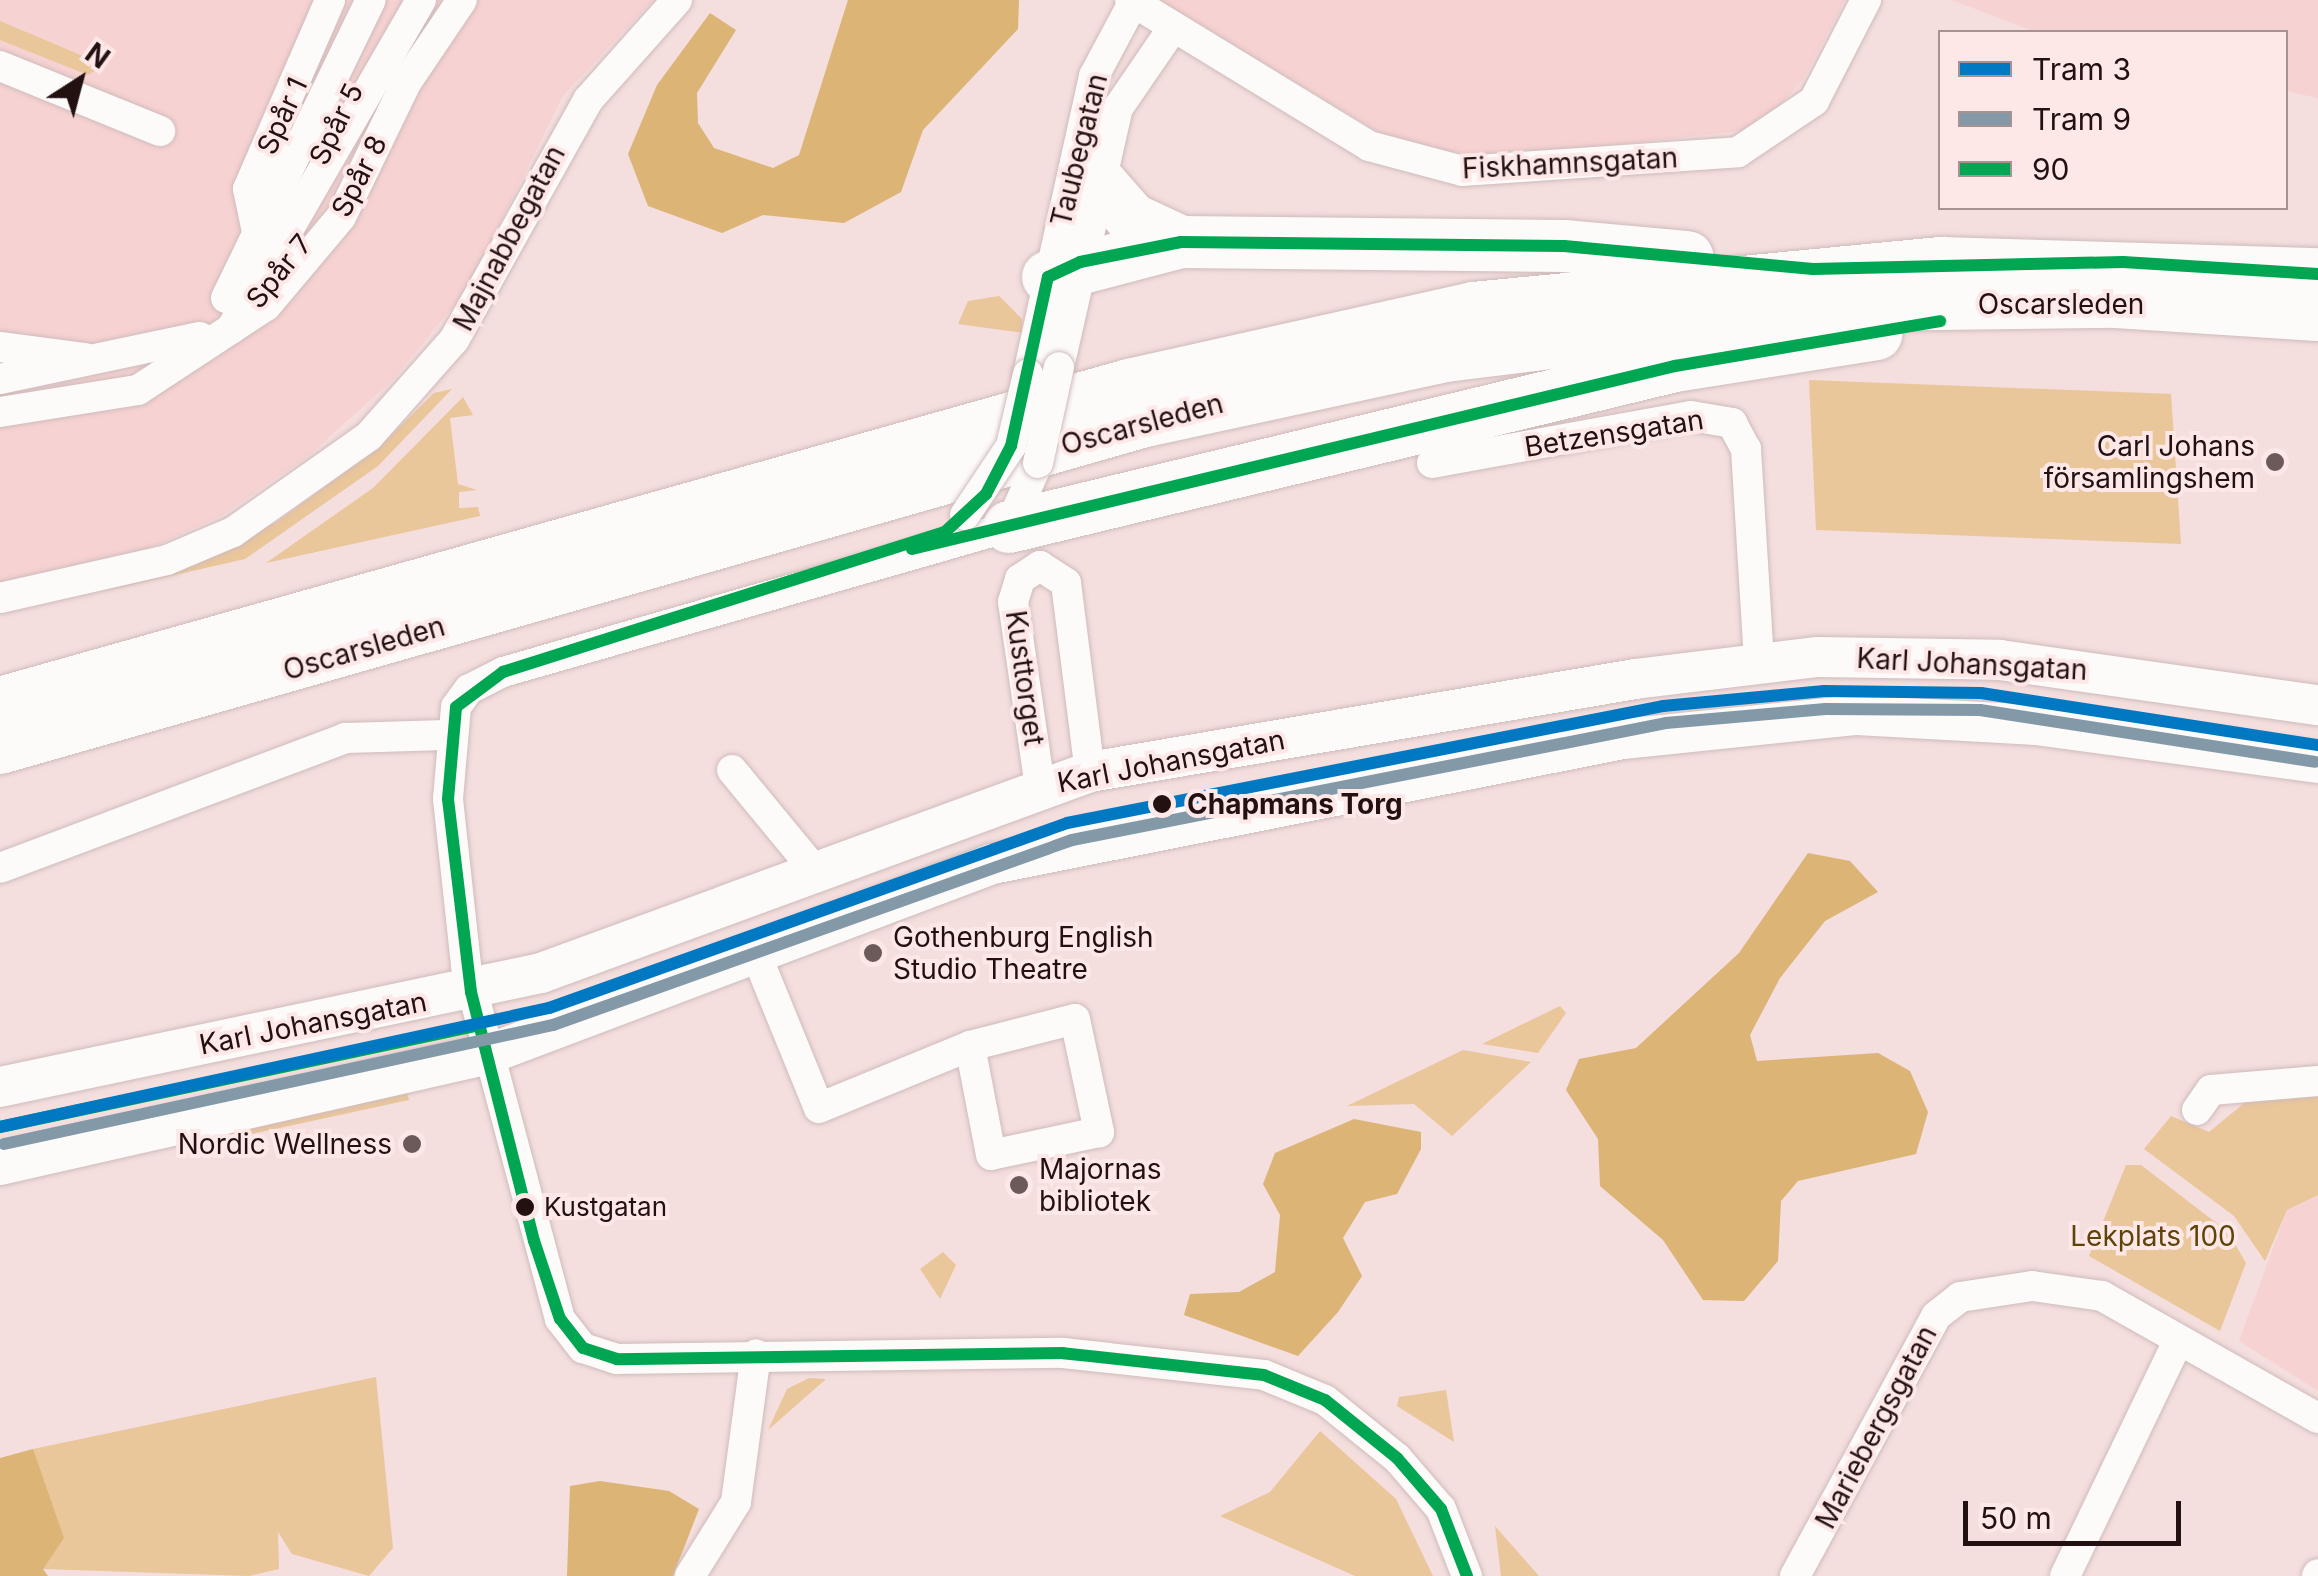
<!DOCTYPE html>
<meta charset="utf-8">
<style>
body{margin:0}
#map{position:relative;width:2318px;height:1576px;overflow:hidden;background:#f4dede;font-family:Inter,sans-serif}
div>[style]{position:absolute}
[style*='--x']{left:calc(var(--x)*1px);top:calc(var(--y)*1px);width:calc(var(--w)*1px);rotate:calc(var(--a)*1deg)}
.built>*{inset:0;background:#f7d2d2}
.green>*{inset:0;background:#eac69b}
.forest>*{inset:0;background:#dbb476}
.roads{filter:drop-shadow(0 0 2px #cfbbbb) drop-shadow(0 0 2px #cfbbbb)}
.street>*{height:30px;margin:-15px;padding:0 15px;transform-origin:15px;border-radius:15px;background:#fdfafa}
.secondary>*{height:40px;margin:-20px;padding:0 20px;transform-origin:20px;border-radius:20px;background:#fdfafa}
.highway>*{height:52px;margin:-26px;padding:0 26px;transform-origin:26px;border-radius:26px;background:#fdfafa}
.bridges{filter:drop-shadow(0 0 2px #cfbbbb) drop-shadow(0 0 2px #cfbbbb)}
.street-bridge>*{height:30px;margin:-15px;padding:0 15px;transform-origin:15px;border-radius:15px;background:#fdfafa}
.bus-1>*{height:12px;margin:-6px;padding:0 6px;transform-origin:6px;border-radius:6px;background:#00a651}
.tram-1>*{height:12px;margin:-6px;padding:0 6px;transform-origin:6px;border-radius:6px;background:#0079c2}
.tram-2>*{height:12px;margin:-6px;padding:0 6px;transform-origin:6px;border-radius:6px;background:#8499a7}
.dots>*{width:28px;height:28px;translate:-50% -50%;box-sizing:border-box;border:5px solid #fde8e7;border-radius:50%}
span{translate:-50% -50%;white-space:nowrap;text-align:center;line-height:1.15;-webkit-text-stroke:8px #fde8e7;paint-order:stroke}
.bus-label{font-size:26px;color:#231111}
.left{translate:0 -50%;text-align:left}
.street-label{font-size:28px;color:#231111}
.poi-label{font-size:28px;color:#231111}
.right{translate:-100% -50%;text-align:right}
.stop-label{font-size:28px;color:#231111;font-weight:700}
.park-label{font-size:28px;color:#5f4309}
.legend{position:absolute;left:1938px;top:30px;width:350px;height:180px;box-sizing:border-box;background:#fde8e7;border:2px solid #a69291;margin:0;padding:12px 18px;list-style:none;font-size:30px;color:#231111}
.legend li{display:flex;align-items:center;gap:20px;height:50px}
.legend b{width:50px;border:2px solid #a69291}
.north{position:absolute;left:30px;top:30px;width:100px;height:100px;-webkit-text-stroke:8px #fde8e7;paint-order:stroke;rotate:36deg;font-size:28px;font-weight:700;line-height:40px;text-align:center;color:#231111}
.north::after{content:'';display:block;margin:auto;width:35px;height:45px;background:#231111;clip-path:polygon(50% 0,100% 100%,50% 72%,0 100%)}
.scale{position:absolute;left:1963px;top:1501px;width:218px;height:45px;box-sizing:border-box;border:5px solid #231111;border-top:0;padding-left:12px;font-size:30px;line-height:35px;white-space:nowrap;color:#231111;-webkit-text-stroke:8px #fde8e7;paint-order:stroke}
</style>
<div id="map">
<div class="built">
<div style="clip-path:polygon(0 0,653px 0,563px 96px,468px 288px,393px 380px,307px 457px,221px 516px,125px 559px,0 585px)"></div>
<div style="clip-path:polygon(1157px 0,1845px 0,1803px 80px,1758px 129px,1504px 157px,1404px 147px)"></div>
<div style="clip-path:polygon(1952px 0,2318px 0,2318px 98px,2286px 91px,2286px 32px,2035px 32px)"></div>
<div style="clip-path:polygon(2318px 1195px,2318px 1391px,2239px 1341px,2287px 1210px)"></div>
</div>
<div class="green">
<div style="clip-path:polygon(0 21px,102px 64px,100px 68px,88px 75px,0 40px)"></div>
<div style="clip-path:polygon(999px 296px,1022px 319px,1023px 333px,958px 324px,968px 301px)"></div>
<div style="clip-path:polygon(1809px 380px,2171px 394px,2181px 544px,1816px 530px)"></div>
<div style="clip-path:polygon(452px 389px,378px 466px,245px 559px,100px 592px,181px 571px,278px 521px,379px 447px,434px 393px)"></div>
<div style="clip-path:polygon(463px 397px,473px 415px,450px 418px,458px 484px,477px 490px,459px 492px,459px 508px,478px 507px,480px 516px,266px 563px,373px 488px)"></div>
<div style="clip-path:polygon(1560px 1006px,1566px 1013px,1538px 1053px,1482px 1044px)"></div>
<div style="clip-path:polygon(1463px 1050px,1531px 1062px,1452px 1136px,1414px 1104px,1347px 1106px)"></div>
<div style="clip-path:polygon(405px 1085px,409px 1100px,178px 1150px,188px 1140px)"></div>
<div style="clip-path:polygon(2318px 1095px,2318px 1195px,2287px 1210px,2265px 1261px,2234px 1216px,2144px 1149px,2171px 1116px,2209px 1132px,2248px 1100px)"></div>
<div style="clip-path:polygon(2126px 1165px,2141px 1165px,2228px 1232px,2246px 1263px,2220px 1331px,2089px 1256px)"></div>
<div style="clip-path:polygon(943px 1252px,956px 1265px,940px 1299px,920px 1269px)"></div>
<div style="clip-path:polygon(376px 1377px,393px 1548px,369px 1576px,292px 1554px,278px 1532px,279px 1569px,249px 1576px,43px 1569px,33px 1449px)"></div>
<div style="clip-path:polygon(809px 1378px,826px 1379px,768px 1430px,787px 1389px)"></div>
<div style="clip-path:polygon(1446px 1390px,1454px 1442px,1397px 1406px,1399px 1397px)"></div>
<div style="clip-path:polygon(1320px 1431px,1396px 1499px,1433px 1576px,1355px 1576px,1220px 1516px,1270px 1492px)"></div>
<div style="clip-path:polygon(1495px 1526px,1539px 1576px,1501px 1576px)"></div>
</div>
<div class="forest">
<div style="clip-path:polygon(848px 0,1019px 0,1018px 29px,923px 130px,901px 192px,844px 223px,763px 215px,722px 233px,648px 206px,628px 154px,657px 85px,710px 13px,736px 30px,697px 93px,698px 123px,714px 148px,773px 168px,799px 155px)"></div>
<div style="clip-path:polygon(1808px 853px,1850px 861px,1878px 892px,1825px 921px,1780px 978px,1750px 1035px,1757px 1061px,1878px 1053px,1910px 1071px,1928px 1112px,1916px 1154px,1798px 1181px,1781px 1201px,1778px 1261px,1744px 1301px,1703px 1300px,1663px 1240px,1600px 1186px,1598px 1139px,1566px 1090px,1579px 1059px,1636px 1048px,1739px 953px)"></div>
<div style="clip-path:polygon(1354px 1119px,1421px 1132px,1421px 1149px,1397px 1194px,1365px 1202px,1343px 1238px,1362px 1276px,1338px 1312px,1298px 1356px,1184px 1315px,1190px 1294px,1239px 1292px,1275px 1272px,1280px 1215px,1263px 1184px,1275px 1153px)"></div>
<div style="clip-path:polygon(33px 1449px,64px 1538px,43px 1569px,48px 1576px,0 1576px,0 1458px)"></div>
<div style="clip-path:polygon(600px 1481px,669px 1491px,699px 1509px,673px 1576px,567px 1576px,570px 1486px)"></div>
</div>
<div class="roads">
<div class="street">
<div style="--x:1130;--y:0;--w:280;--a:31.4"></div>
<div style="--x:1369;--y:146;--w:96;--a:15"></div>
<div style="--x:1462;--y:171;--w:277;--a:-3.9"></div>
<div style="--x:1738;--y:152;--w:92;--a:-33.9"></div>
<div style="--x:1814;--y:101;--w:114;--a:-62.8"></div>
<div style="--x:0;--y:66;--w:173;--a:22.1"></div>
<div style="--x:257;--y:232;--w:44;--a:-101.8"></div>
<div style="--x:248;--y:189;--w:206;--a:-66.5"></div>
<div style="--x:226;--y:298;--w:331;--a:-64.1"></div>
<div style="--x:231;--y:329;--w:380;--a:-60"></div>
<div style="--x:0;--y:347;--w:86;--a:7.4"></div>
<div style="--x:1059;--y:367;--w:266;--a:-77.2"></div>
<div style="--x:1118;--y:108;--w:92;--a:-55.6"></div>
<div style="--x:1028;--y:374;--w:305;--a:-77.5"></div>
<div style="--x:1094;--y:76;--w:83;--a:-61.9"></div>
<div style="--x:0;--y:379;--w:204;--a:-11.9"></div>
<div style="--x:0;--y:412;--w:140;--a:-9.1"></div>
<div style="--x:138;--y:390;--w:153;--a:-33.3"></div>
<div style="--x:266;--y:306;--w:116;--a:-49.9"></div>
<div style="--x:341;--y:217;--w:149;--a:-64.1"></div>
<div style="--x:406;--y:83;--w:100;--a:-56"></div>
<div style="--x:1038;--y:463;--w:70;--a:114.4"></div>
<div style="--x:1009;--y:527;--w:526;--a:164.01"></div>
<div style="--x:503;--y:672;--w:38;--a:153"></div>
<div style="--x:469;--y:689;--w:22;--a:126"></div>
<div style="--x:456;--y:707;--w:92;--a:95"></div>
<div style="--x:448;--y:799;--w:168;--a:83.8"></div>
<div style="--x:466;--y:966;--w:365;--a:75.1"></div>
<div style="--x:560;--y:1319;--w:37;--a:52"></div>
<div style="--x:583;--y:1348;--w:36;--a:18"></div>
<div style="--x:617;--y:1359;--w:446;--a:-0.8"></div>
<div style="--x:1063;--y:1353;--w:202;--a:6.2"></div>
<div style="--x:1264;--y:1375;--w:66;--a:22.3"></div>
<div style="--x:1325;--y:1400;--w:92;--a:38.9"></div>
<div style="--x:1397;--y:1458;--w:67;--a:49.2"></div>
<div style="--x:1441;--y:1509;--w:72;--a:68.8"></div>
<div style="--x:1432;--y:463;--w:263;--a:-10.3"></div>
<div style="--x:1691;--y:416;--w:42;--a:9.7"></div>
<div style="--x:1732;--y:423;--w:30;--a:62"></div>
<div style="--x:1746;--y:449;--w:214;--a:86.5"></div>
<div style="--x:0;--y:598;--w:171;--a:-12.8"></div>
<div style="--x:167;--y:560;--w:72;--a:-23"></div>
<div style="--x:233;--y:532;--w:166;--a:-35.2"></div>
<div style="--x:369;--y:436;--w:128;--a:-48.5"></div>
<div style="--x:454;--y:340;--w:275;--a:-60.8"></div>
<div style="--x:588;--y:100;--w:134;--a:-48.3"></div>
<div style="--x:732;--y:770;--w:134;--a:50.5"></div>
<div style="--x:1040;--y:787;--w:187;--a:-98.3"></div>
<div style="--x:1013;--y:602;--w:24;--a:-73"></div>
<div style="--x:1020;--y:579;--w:24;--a:-33"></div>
<div style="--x:1040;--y:566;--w:31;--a:33"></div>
<div style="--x:1066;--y:583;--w:191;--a:82.8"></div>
<div style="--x:0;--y:868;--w:369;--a:-20.6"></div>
<div style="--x:345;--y:738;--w:102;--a:-1.7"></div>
<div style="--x:756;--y:954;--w:166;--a:67.8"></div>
<div style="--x:819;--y:1108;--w:163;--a:-22.3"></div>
<div style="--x:1075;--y:1019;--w:116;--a:78"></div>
<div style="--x:1099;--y:1132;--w:110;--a:168"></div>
<div style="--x:991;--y:1155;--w:111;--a:-100.9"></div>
<div style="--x:970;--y:1046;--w:108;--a:-14.4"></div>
<div style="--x:2197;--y:1110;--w:24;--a:-55"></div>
<div style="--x:2211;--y:1090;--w:107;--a:-4.8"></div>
<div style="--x:690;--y:1576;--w:87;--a:-58.1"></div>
<div style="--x:736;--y:1502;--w:149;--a:-82.3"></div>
<div style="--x:1795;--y:1576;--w:296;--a:-61.5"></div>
<div style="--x:1936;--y:1316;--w:31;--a:-38"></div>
<div style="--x:1960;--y:1297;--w:73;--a:-8.7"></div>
<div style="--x:2032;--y:1286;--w:71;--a:8.1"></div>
<div style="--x:2102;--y:1296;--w:248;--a:29.5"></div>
<div style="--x:2065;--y:1576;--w:256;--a:-64.3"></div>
<div style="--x:2317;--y:1576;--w:2;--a:-63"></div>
</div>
<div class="secondary">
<div style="--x:0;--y:1087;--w:553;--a:-11.9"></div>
<div style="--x:541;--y:973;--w:585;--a:-20.11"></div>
<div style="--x:1090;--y:772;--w:553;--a:-9.68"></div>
<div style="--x:1635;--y:679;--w:184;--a:-6.9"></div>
<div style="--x:1818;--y:657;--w:182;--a:0.9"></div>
<div style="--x:2000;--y:660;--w:321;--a:8.1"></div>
<div style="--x:0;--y:1165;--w:498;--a:-12.8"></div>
<div style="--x:486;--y:1055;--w:541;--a:-20.68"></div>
<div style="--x:992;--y:864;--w:643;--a:-11.21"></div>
<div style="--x:1623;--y:739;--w:235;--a:-5.9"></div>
<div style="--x:1857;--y:715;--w:180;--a:3.2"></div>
<div style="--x:2037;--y:725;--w:284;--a:7.7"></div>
</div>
<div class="highway">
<div style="--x:1098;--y:180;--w:52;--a:48.9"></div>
<div style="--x:1132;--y:219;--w:54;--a:25.1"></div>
<div style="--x:1181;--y:242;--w:383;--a:0.6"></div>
<div style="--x:1564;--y:246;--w:124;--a:5.1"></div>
<div style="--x:1048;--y:277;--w:138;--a:-14.7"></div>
<div style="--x:1009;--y:527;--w:685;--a:-13.59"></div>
<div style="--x:1675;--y:366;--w:204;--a:-9"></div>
<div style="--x:0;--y:703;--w:1173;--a:-15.73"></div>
<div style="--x:1129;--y:385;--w:353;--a:-12.6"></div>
<div style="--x:1473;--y:308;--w:471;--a:-5.5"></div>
<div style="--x:1942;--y:263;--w:376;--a:1.7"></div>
<div style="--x:0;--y:748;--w:1191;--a:-15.94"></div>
<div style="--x:1145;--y:421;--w:307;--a:-12.2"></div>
<div style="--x:1445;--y:356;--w:417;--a:-7"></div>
<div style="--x:1859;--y:305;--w:257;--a:-0.7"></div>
<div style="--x:2116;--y:302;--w:202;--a:3.7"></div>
</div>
</div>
<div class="bridges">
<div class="street-bridge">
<div style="--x:1038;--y:463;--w:98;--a:-77.7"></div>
<div style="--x:965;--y:515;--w:83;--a:-56.3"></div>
<div style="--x:1011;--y:446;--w:74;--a:-76.7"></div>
</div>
</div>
<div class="bus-1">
<div style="--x:912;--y:549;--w:785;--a:-13.49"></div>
<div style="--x:1675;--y:366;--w:269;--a:-9.6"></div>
<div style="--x:0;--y:1127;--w:489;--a:-12"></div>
<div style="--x:1467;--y:1576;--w:72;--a:-111.2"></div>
<div style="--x:1441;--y:1509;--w:67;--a:-130.8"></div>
<div style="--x:1397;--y:1458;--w:92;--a:-141.1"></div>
<div style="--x:1325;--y:1400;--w:66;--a:-157.7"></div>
<div style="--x:1264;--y:1375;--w:202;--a:-173.8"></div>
<div style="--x:1063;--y:1353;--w:446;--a:179.2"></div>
<div style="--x:617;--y:1359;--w:36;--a:-162"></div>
<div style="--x:583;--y:1348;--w:37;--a:-128"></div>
<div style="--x:560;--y:1319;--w:82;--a:-108.4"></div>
<div style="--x:534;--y:1241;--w:257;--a:-104.2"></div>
<div style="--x:471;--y:992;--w:194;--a:-96.8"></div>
<div style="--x:448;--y:799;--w:92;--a:-85"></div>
<div style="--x:456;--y:707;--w:59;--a:-36.7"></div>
<div style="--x:503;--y:672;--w:464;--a:-17.6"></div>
<div style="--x:945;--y:532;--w:56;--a:-42.8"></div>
<div style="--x:986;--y:494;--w:54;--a:-62.5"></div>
<div style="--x:1011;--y:446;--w:173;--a:-77.7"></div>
<div style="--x:1048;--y:277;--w:35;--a:-25"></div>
<div style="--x:1080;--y:262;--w:103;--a:-11.2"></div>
<div style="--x:1181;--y:242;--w:383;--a:0.6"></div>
<div style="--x:1564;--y:246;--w:250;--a:5.3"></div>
<div style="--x:1813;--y:269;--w:310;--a:-1.3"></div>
<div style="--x:2123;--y:262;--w:195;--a:3.5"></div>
</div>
<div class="tram-1">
<div style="--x:0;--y:1127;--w:562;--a:-12.23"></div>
<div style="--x:549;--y:1008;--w:550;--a:-19.65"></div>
<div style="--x:1067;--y:823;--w:607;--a:-11.11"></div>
<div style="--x:1663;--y:706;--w:162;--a:-5.3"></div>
<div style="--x:1824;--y:691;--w:157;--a:0.7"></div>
<div style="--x:1981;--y:693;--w:341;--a:8.8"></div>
</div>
<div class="tram-2">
<div style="--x:4;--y:1144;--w:562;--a:-12.23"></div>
<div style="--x:553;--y:1025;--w:551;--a:-19.62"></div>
<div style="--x:1072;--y:840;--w:605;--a:-11.14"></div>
<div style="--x:1666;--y:723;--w:160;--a:-5"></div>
<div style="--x:1825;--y:709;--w:155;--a:0.4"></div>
<div style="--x:1980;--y:710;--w:339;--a:8.8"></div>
</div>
<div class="dots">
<div style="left:2275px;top:462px;background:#6c5959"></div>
<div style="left:1162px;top:804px;background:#231111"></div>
<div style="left:873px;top:953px;background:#6c5959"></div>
<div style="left:412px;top:1144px;background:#6c5959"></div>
<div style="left:1019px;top:1185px;background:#6c5959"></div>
<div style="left:525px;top:1207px;background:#231111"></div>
</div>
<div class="bus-label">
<span class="left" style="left:544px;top:1207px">Kustgatan</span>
</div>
<div class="street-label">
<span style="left:282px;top:116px;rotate:-65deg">Spår 1</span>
<span style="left:336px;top:124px;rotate:-64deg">Spår 5</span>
<span style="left:1079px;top:150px;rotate:-76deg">Taubegatan</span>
<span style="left:1570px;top:163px;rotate:-3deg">Fiskhamnsgatan</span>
<span style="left:359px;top:176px;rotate:-63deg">Spår 8</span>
<span style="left:509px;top:238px;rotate:-62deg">Majnabbegatan</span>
<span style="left:279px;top:271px;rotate:-51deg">Spår 7</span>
<span style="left:2061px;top:304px">Oscarsleden</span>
<span style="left:1142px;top:424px;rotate:-15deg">Oscarsleden</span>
<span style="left:1614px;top:433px;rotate:-9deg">Betzensgatan</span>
<span style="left:364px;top:648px;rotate:-16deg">Oscarsleden</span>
<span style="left:1972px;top:664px;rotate:3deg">Karl Johansgatan</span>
<span style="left:1025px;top:678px;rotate:82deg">Kusttorget</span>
<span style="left:1171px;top:761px;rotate:-11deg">Karl Johansgatan</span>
<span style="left:313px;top:1023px;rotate:-11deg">Karl Johansgatan</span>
<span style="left:1876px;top:1427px;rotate:-62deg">Mariebergsgatan</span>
</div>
<div class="poi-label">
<span class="right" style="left:2255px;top:462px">Carl Johans<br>församlingshem</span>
<span class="left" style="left:893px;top:953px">Gothenburg English<br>Studio Theatre</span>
<span class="right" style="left:392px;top:1144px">Nordic Wellness</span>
<span class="left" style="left:1039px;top:1185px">Majornas<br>bibliotek</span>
</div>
<div class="stop-label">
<span class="left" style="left:1187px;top:804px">Chapmans Torg</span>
</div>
<div class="park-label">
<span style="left:2153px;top:1236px">Lekplats 100</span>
</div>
<ul class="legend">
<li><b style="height:12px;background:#0079c2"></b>Tram 3</li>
<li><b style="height:12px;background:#8499a7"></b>Tram 9</li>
<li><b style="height:12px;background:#00a651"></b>90</li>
</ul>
<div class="north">N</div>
<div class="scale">50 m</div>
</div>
